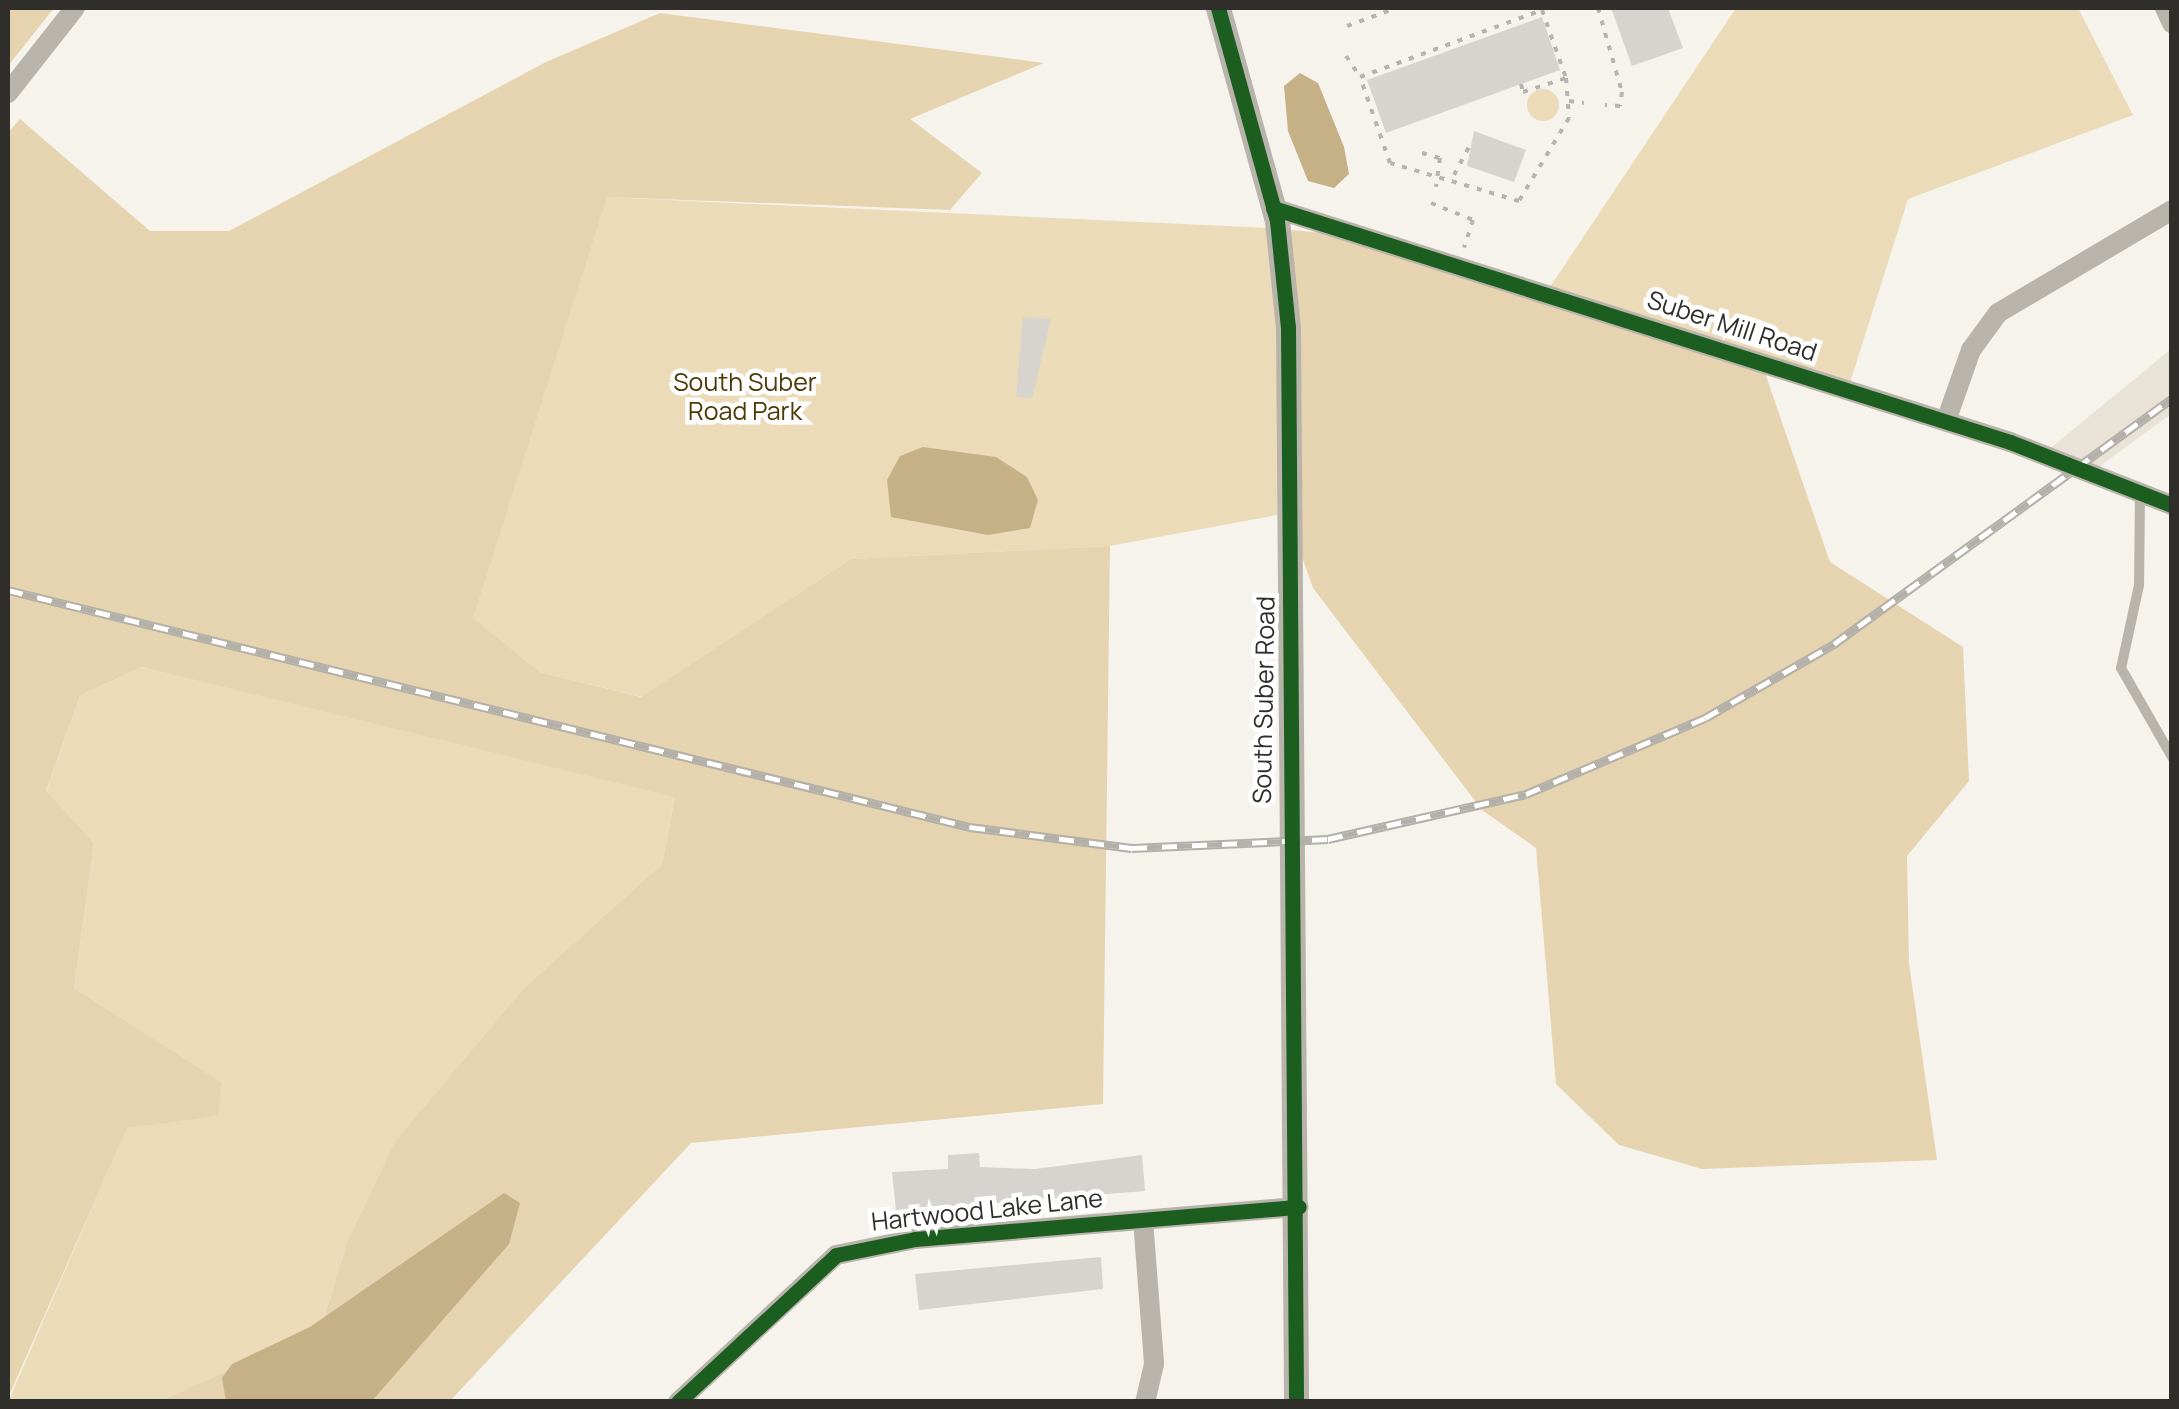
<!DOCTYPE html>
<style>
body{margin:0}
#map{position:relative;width:2179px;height:1409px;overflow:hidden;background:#f6f3ec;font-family:Manrope,sans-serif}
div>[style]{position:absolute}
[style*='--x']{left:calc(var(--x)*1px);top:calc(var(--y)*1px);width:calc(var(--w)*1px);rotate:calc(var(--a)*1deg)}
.built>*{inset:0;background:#e9e3d7}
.green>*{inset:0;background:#ecdbb8}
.round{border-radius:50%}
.forest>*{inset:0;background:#e6d4b0}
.water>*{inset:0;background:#c6b085}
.building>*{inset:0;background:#d7d4cf}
.path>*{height:4px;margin-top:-2px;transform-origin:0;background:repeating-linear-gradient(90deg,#b7b4ae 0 5px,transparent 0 13px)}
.service>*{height:10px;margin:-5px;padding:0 5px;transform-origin:5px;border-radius:5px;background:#b8b3ab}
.minor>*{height:20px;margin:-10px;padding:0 10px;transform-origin:10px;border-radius:10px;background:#b8b3ab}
.tertiary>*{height:25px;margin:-12.5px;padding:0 12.5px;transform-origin:12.5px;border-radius:12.5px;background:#b8b3ab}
.rail>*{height:9px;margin-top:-4.5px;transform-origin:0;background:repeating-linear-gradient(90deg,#fff 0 15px,#b3b0a9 0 30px);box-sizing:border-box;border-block:2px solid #b3b0a9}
.cycleway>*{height:15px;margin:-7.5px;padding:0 7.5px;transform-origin:7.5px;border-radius:7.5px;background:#1b5e20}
span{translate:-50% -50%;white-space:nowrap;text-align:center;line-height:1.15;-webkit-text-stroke:9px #fff;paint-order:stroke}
.street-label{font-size:25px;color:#302e2a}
.park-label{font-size:25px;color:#4d3906}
.frame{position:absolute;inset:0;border:10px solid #302e2a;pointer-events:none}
</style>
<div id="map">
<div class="built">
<div style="clip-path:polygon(2171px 349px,2171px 414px,2096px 469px,2048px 450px)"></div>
</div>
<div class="green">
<div style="clip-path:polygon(1736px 8px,2078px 8px,2133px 115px,1908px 199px,1848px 389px,1542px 299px)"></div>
<div class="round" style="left:1527px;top:89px;width:32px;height:32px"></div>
<div style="clip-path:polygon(606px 197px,1270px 228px,1285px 332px,1277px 515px,1110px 546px,851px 559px,642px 697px,540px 672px,472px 618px)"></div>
<div style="clip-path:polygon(141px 667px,675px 796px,662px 864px,525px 987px,346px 1245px,321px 1328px,160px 1401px,8px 1402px,127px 1127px,217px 1116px,222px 1084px,74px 988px,94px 843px,46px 792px,80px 696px)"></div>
</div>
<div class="forest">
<div style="clip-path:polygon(8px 8px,54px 8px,8px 66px)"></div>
<div style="clip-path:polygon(660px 13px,1044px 63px,910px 119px,982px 173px,950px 210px,607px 197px,473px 618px,540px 672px,641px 697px,851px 559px,1110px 546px,1103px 1104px,691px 1143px,450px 1401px,160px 1401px,321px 1328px,346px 1245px,395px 1142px,525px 987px,662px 864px,675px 797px,141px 667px,80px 696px,46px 791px,94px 843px,74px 988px,222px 1083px,218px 1116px,127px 1128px,8px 1398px,8px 133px,20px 119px,150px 231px,229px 231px,546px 62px)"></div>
<div style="clip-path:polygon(1270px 228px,1333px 234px,1763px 367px,1830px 562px,1963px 647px,1969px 781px,1907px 856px,1909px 963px,1937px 1160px,1702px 1169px,1619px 1145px,1556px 1084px,1536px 848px,1482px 810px,1313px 588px,1288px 517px)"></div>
</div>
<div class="water">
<div style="clip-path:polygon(1300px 73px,1318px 83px,1344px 147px,1349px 174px,1334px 188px,1308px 181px,1288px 131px,1284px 86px)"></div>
<div style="clip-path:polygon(923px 447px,996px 457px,1027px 477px,1038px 500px,1030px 528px,988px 535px,891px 517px,887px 480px,900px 456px)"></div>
<div style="clip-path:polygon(504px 1193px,520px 1203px,509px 1244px,372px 1401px,226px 1401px,222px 1378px,232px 1364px,310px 1327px)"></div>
</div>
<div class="building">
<div style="clip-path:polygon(1611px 8px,1668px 8px,1683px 48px,1632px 66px)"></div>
<div style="clip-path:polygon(1542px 17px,1560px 70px,1386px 133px,1367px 80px)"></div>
<div style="clip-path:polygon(1474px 131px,1526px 150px,1514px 182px,1467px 166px)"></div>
<div style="clip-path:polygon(1023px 317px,1051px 319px,1032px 398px,1016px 397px)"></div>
<div style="clip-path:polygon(979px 1153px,980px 1167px,1035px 1169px,1142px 1155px,1145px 1191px,896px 1211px,892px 1172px,948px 1169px,948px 1155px)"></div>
<div style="clip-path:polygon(1101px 1257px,1103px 1289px,919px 1310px,915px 1274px)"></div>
</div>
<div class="path">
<div style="--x:1598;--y:8;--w:87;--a:74.1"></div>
<div style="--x:1622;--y:92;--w:14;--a:98"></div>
<div style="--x:1620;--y:106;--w:15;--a:-176"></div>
<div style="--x:1542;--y:10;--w:72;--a:70.6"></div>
<div style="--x:1566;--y:78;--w:40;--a:85.7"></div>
<div style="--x:1569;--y:118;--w:97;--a:121.1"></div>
<div style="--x:1519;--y:201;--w:134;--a:-163.6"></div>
<div style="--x:1390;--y:163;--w:91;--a:-109.2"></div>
<div style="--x:1360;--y:77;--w:194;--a:-20.2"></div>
<div style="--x:1347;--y:26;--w:52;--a:-20.2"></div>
<div style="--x:1346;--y:56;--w:25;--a:56"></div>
<div style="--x:1521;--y:84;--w:8;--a:76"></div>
<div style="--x:1523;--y:92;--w:45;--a:-18"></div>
<div style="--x:1569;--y:101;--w:15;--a:8"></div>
<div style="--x:1422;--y:153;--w:19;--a:16"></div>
<div style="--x:1440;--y:158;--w:29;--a:98"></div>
<div style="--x:1454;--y:175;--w:32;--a:-62"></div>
<div style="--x:1431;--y:203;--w:45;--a:22"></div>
<div style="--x:1473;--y:220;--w:29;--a:108"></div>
</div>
<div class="service">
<div style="--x:2140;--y:494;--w:91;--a:90.6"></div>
<div style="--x:2139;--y:585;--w:85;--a:102.2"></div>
<div style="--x:2121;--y:668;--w:103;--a:60.2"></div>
</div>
<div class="minor">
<div style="--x:2165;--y:8;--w:17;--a:65"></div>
<div style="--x:8;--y:93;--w:108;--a:-51.8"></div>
<div style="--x:1273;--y:208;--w:773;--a:17.61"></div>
<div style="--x:2010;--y:442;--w:174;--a:21.3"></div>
<div style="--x:1946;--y:421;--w:75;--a:-70.6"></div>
<div style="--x:1971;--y:350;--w:46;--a:-53.9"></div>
<div style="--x:1998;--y:313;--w:202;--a:-30.6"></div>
<div style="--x:1143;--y:1220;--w:144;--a:85.6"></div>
<div style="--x:1154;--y:1364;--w:39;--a:103"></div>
<div style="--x:678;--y:1402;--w:216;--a:-42.9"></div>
<div style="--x:836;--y:1255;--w:81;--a:-11.4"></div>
<div style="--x:915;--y:1239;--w:385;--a:-4.8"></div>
</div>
<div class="tertiary">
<div style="--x:1218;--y:8;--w:221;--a:74.5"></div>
<div style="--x:1277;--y:221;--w:107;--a:84.1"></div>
<div style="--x:1288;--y:327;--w:1075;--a:89.57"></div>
</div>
<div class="rail">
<div style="--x:8;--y:590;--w:991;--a:13.84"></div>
<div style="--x:970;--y:827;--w:163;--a:7.4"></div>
<div style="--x:1132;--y:848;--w:196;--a:-2.6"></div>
<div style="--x:1328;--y:839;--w:203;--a:-12.8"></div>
<div style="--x:1526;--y:794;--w:194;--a:-23"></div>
<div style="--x:1705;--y:718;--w:149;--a:-29.8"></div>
<div style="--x:1834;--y:644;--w:418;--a:-36"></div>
</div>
<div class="cycleway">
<div style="--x:1218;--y:8;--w:221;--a:74.5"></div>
<div style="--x:1277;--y:221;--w:107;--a:84.1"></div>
<div style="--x:1288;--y:327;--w:1075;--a:89.57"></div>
<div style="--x:1273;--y:208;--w:773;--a:17.61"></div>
<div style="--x:2010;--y:442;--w:174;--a:21.3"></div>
<div style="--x:678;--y:1402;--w:216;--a:-42.9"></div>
<div style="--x:836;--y:1255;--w:81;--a:-11.4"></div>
<div style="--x:915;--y:1239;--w:385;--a:-4.8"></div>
</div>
<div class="street-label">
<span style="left:1732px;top:326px;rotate:18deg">Suber Mill Road</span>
<span style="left:1264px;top:700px;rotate:-89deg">South Suber Road</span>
<span style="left:987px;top:1210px;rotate:-6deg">Hartwood Lake Lane</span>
</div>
<div class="park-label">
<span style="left:745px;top:397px">South Suber<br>Road Park</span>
</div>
<div class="frame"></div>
</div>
